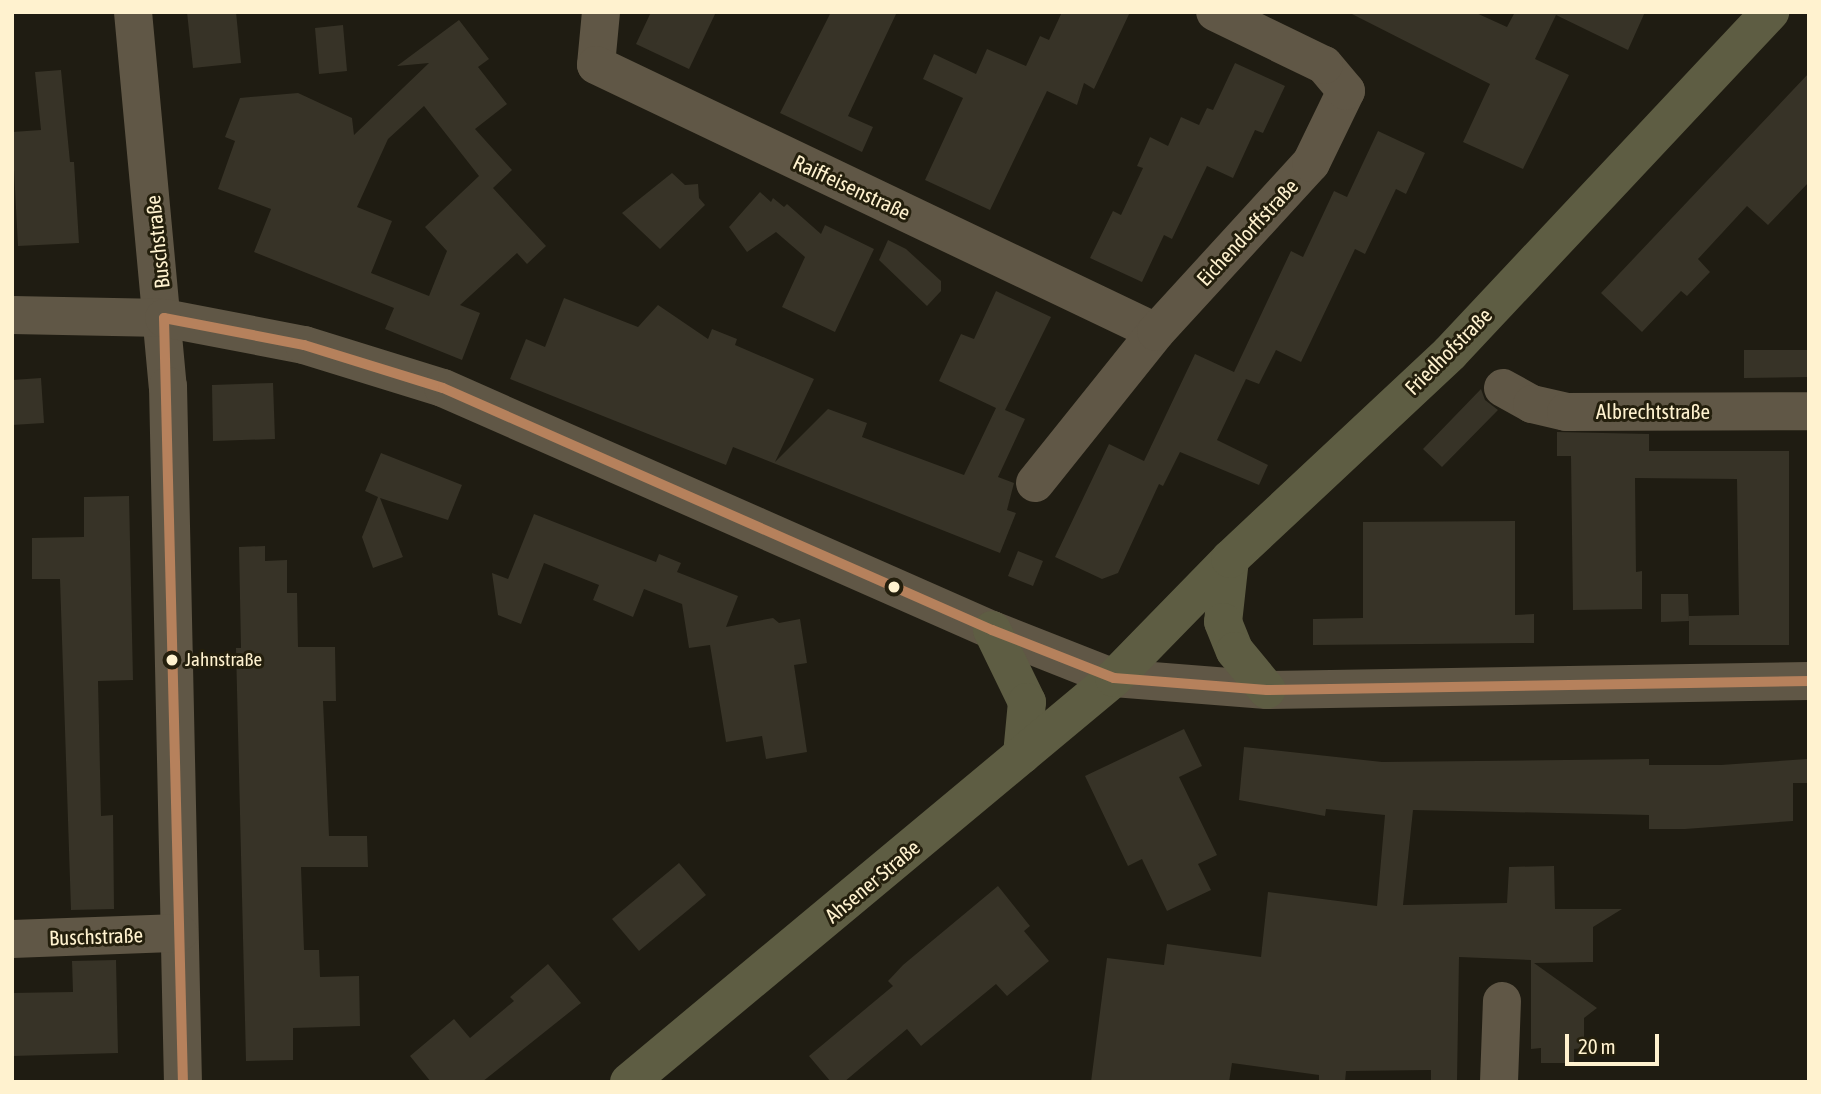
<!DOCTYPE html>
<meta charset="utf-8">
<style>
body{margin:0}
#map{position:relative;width:1821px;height:1094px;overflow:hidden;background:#1f1c12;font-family:"Asap Condensed",sans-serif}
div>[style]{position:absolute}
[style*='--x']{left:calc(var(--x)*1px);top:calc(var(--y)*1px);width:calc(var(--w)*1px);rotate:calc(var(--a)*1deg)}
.building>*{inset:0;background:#373327}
.minor>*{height:38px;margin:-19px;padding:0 19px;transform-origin:19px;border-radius:19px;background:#605746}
.major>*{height:38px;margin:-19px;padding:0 19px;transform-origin:19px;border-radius:19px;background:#5e5d43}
.bus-1>*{height:10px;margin:-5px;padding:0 5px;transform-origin:5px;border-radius:5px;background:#b6815c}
.dots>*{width:19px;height:19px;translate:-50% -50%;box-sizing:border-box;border:4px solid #241f0d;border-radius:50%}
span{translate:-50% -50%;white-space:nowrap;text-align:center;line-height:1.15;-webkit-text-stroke:6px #241f0d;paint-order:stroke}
.bus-label{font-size:19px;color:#fff2cf}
.left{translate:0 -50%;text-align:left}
.street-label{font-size:21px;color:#fff2cf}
.frame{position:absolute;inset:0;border:14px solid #fff2cf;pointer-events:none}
.scale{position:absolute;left:1565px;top:1034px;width:94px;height:32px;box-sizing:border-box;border:4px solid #fff2cf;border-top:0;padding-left:9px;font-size:21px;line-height:24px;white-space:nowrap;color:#fff2cf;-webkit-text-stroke:5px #241f0d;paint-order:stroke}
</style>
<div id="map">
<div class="building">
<div style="clip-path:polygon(187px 12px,236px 12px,241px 63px,193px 68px)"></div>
<div style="clip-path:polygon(651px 12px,716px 12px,689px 69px,636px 44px)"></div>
<div style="clip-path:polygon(831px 12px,897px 12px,848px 116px,873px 127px,862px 152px,780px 113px)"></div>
<div style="clip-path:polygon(1062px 12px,1130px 12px,1094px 89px,1084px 83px,1077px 105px,1047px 91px,990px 210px,925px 180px,963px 98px,923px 79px,934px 54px,976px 74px,987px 49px,1026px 66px,1040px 36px,1049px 40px)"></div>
<div style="clip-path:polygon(1348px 12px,1474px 12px,1507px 27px,1515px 12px,1645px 12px,1628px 50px,1556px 15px,1535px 59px,1569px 75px,1523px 169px,1463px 142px,1490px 84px)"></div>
<div style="clip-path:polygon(evenodd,459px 20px,489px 59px,478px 67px,507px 104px,475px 129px,512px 170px,493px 188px,546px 246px,527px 264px,517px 253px,460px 305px,480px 313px,462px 360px,385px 329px,394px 308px,254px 252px,271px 209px,218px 189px,235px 141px,225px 137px,240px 98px,298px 93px,352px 118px,354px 135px,429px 63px,397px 66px,459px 20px,424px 106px,479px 176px,425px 227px,447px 251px,429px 296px,371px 273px,392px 221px,357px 207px,388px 139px,424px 106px)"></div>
<div style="clip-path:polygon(343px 25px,347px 71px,319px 74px,315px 28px)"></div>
<div style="clip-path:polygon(1235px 63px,1285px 86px,1263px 133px,1255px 130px,1233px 178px,1207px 166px,1172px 239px,1164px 235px,1142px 282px,1090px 258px,1113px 211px,1121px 215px,1143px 168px,1137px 166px,1150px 137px,1168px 146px,1181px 117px,1199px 125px,1207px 108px,1213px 110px)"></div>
<div style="clip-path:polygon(61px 70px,70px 162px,74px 162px,79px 243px,18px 246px,12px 132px,41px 130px,35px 72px)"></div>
<div style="clip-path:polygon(1809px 73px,1809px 182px,1768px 225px,1747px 206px,1698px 259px,1710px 272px,1687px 296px,1681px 291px,1642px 332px,1601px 293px)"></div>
<div style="clip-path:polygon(1378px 131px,1425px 153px,1406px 194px,1396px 189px,1365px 254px,1355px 249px,1301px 362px,1276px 350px,1259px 384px,1246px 379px,1217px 440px,1268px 465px,1259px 485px,1180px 452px,1163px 486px,1159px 484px,1118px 573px,1102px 579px,1055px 557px,1109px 444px,1144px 461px,1195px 354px,1234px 372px,1291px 251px,1303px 257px,1334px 191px,1347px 197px)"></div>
<div style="clip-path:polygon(672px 173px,685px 185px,698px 184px,699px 198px,705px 205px,660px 249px,622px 213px)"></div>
<div style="clip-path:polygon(760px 192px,771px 202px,773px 198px,784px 207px,787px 204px,821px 234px,825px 225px,874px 249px,835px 332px,782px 307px,805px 257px,776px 232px,747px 252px,729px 227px)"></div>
<div style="clip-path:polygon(888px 240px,906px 249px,941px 281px,941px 291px,927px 306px,879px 260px)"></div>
<div style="clip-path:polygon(996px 291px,1051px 317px,1005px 410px,1025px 419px,998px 477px,1014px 483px,1007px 510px,1016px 513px,1000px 553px,733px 447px,726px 465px,510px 379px,526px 339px,545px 347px,564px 298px,638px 327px,658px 305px,708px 339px,712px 329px,737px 339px,735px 345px,814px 379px,775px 462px,828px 409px,867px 423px,862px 437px,964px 475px,996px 408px,939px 381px,961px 334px,974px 339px)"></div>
<div style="clip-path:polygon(1744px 350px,1809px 350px,1809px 377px,1744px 378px)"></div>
<div style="clip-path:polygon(41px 378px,44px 423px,12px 425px,12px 380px)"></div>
<div style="clip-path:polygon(273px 383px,275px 439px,213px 441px,212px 385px)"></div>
<div style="clip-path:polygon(1481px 389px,1485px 400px,1498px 410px,1442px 467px,1423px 449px)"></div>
<div style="clip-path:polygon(1557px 432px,1649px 434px,1649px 451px,1789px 451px,1789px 645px,1689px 645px,1689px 616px,1739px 615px,1737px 479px,1635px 478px,1636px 572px,1642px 571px,1642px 609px,1573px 610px,1571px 456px,1557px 456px)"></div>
<div style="clip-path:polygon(381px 453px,462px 485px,448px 520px,380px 498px,403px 557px,373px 568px,362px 537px,378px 497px,365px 491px)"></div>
<div style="clip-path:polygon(129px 496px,133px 680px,98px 681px,101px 816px,113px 815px,114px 909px,71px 910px,60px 579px,32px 579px,32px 538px,84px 537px,84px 497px)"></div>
<div style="clip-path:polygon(534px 514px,656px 562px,659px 554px,681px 563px,677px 572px,738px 596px,726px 627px,773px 618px,779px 623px,800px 619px,807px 663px,794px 665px,807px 752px,766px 759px,762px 736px,726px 742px,710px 645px,689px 648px,682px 604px,644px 589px,633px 617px,593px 600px,599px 585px,544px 563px,521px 624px,498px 615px,492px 573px,508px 579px)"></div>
<div style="clip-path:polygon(1515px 521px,1515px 615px,1534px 614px,1534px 643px,1313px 645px,1313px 619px,1363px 618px,1363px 522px)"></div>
<div style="clip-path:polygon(265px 546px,265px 561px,287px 560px,287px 593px,297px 593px,298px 647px,335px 647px,336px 701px,323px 701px,329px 836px,367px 836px,368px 867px,301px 867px,304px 950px,319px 950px,320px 977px,359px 976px,360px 1026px,293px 1028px,293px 1060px,246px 1061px,236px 648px,241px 648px,239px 547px)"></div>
<div style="clip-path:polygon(1018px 551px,1043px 561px,1033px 586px,1008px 576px)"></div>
<div style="clip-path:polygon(1661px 594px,1688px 594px,1689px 621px,1661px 622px)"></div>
<div style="clip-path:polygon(1184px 729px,1202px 766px,1179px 777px,1217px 855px,1198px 864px,1211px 890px,1167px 911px,1142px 859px,1128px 866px,1085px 776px)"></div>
<div style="clip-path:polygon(1244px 747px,1382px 762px,1649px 759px,1649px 765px,1721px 765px,1807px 759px,1807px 783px,1793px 783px,1793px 821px,1685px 829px,1649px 829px,1649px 815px,1413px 810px,1403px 905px,1507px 903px,1509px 867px,1554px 866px,1555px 909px,1622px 909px,1593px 927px,1593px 962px,1534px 963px,1597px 1008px,1584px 1018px,1584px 1048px,1574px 1049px,1574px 1063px,1541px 1063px,1541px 1048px,1531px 1049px,1531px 960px,1459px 957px,1457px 1082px,1431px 1082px,1431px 1070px,1346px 1071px,1345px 1082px,1319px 1082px,1319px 1075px,1232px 1063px,1229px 1082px,1091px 1082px,1107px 958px,1164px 965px,1167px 944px,1261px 957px,1268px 892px,1377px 906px,1385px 815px,1326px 809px,1325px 816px,1239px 800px)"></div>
<div style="clip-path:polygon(679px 863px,706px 895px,639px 951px,612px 919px)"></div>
<div style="clip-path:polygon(998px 886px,1030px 926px,1024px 931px,1049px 961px,1007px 996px,996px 984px,921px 1046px,907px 1029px,844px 1082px,831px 1082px,809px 1056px,893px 986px,888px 981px,903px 965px)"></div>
<div style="clip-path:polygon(116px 960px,118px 1053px,12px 1056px,12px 993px,73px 992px,72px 961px)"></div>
<div style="clip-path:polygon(548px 964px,581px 1003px,482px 1082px,431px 1082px,410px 1056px,454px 1019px,470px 1038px,514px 1001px,510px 997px)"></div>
</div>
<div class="minor">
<div style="--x:133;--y:12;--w:376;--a:84.7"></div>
<div style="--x:168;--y:386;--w:696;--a:88.77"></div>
<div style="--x:601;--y:12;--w:53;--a:95.4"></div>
<div style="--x:596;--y:65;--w:620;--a:25.49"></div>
<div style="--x:12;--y:315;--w:152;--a:1.1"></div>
<div style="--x:164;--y:318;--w:143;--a:10.9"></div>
<div style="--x:304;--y:345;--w:145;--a:17.2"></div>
<div style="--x:443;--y:388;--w:600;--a:23.79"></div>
<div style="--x:992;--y:630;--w:131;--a:21.5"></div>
<div style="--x:1114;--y:678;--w:153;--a:4.5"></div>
<div style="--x:1267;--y:690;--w:542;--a:-0.95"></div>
<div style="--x:1503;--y:388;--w:33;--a:29"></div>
<div style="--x:1532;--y:404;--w:35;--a:13"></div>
<div style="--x:1566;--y:412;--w:243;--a:-0.2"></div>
<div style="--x:1035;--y:483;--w:193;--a:-51.3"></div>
<div style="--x:1156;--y:332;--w:229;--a:-47.5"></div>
<div style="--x:1311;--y:163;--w:80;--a:-64.1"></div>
<div style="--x:1346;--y:91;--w:34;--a:-130"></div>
<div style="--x:1324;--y:65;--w:121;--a:-154.1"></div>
<div style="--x:12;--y:939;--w:167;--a:-2.1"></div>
<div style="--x:1499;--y:1082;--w:81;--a:-87.9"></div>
</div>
<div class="major">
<div style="--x:1230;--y:559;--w:63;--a:96.3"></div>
<div style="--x:1223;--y:622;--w:31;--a:68"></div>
<div style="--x:1235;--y:651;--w:50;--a:50.6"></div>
<div style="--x:992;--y:630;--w:80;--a:64.1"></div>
<div style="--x:1027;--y:702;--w:53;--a:95.4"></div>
<div style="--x:629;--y:1082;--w:631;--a:-39.79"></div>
<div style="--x:1114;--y:678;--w:166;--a:-45.7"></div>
<div style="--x:1230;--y:559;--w:301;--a:-43.1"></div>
<div style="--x:1450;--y:353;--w:468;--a:-46.8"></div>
</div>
<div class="bus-1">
<div style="--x:164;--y:318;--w:143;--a:10.9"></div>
<div style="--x:304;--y:345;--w:145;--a:17.2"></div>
<div style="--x:443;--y:388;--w:600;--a:23.79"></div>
<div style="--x:992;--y:630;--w:131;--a:21.5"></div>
<div style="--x:1114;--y:678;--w:153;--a:4.5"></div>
<div style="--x:1267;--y:690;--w:542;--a:-0.95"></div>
<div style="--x:164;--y:318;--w:764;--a:88.58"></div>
</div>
<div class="dots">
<div style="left:894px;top:587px;background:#fff2cf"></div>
<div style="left:172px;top:660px;background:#fff2cf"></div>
</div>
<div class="bus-label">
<span class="left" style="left:185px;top:660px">Jahnstraße</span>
</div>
<div class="street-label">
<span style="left:852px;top:187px;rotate:25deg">Raiffeisenstraße</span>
<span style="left:1247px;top:232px;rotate:-47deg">Eichendorffstraße</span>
<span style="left:157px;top:242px;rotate:-96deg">Buschstraße</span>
<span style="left:1448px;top:351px;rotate:-45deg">Friedhofstraße</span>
<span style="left:1653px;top:411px">Albrechtstraße</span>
<span style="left:872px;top:881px;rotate:-40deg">Ahsener Straße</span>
<span style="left:96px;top:936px;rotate:-2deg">Buschstraße</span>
</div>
<div class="frame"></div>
<div class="scale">20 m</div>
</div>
